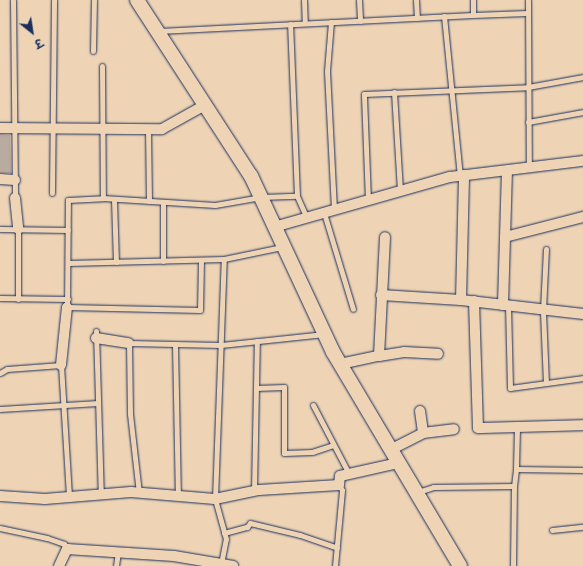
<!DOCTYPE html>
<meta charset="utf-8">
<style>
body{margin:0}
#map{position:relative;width:583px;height:566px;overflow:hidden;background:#eed4b5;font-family:Mynerve,"Playpen Sans Deva",sans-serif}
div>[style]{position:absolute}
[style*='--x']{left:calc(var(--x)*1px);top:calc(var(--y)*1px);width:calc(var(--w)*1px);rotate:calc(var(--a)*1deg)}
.building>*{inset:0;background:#baaba0}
.roads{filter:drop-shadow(0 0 1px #1b2f5e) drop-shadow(0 0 1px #1b2f5e)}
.lane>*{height:5px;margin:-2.5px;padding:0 2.5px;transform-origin:2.5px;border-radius:2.5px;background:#eed4b5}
.street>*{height:10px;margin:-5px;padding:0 5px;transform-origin:5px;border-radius:5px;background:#eed4b5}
.secondary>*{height:14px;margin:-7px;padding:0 7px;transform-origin:7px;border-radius:7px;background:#eed4b5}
span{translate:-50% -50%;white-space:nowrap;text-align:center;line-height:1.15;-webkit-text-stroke:3px #eed4b5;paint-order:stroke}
.north{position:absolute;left:12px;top:12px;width:40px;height:40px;-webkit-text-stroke:3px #eed4b5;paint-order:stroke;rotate:150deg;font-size:11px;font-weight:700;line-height:16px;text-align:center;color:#1b2f5e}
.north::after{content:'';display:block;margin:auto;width:14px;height:18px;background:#1b2f5e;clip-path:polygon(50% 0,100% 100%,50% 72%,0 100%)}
</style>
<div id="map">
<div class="building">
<div style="clip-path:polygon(0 134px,10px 135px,11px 173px,0 173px)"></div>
</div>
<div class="roads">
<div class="lane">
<div style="--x:13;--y:0;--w:198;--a:89.4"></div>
<div style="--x:304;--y:0;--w:23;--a:88"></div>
<div style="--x:359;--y:0;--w:21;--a:87"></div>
<div style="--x:416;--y:0;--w:18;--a:87"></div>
<div style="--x:528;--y:0;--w:168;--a:89.7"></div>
<div style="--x:473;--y:15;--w:54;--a:-2.1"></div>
<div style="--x:444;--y:16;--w:161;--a:84.3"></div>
<div style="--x:331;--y:22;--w:49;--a:94.7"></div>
<div style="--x:327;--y:71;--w:139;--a:87.1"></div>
<div style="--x:159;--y:31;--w:314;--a:-2.9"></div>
<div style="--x:473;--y:15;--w:15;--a:-90"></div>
<div style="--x:93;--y:51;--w:51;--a:-88.9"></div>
<div style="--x:102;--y:66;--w:132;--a:89.6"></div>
<div style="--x:394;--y:92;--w:99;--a:86.5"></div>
<div style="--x:528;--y:122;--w:56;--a:-10.3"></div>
<div style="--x:148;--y:129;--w:72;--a:89.2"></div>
<div style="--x:52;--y:193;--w:193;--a:-89.4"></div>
<div style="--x:297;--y:196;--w:24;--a:66"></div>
<div style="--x:114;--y:199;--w:63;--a:88.2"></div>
<div style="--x:368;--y:200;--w:106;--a:-92.2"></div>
<div style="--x:364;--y:94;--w:164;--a:-2.4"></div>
<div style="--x:528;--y:87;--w:56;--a:-10.3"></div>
<div style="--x:163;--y:202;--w:59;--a:90"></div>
<div style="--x:324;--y:213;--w:100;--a:73.2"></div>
<div style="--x:0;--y:229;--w:68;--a:0.8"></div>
<div style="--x:201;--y:260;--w:50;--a:91.1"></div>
<div style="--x:200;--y:310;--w:133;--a:-178.7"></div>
<div style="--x:67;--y:307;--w:107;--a:-89.5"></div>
<div style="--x:68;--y:200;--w:35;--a:-3"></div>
<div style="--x:103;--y:198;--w:112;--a:3.6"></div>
<div style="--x:215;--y:205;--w:47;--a:-9.9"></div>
<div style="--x:261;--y:197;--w:36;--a:-2"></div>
<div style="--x:297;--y:196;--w:172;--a:-92.3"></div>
<div style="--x:68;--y:263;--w:156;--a:-1.5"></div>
<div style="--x:224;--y:259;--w:59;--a:-11.7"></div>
<div style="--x:0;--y:298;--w:68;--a:0.8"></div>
<div style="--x:18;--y:299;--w:70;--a:-90"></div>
<div style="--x:508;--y:305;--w:83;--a:88.6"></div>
<div style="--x:510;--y:388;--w:74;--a:-7.8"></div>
<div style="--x:96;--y:331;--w:164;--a:88.3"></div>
<div style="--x:175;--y:344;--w:152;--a:88.9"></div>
<div style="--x:0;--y:373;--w:8;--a:-30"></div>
<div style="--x:7;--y:369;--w:54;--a:-4.2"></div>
<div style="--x:61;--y:365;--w:132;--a:86.5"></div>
<div style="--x:546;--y:383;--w:73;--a:-92.4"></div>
<div style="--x:543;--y:310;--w:61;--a:-87.2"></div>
<div style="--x:256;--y:388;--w:28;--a:-2"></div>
<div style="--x:284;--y:387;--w:66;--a:90"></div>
<div style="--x:284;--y:453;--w:28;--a:-2"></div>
<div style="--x:312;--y:452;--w:22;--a:-18"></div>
<div style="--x:313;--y:405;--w:78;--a:62.4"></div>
<div style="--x:0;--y:409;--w:98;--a:-3.5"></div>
<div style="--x:516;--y:469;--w:42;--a:-88.6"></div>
<div style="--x:254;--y:491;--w:150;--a:-88.9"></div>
<div style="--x:418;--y:492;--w:16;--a:-18"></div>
<div style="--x:433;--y:487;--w:81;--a:-0.7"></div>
<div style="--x:514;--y:486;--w:17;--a:-83"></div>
<div style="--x:516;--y:469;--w:67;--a:0.9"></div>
<div style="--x:139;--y:493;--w:80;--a:-96.5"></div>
<div style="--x:130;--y:414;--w:71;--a:-90.8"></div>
<div style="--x:129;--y:343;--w:92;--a:1.2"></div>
<div style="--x:221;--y:345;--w:104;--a:-6.1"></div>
<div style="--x:0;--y:528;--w:48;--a:12"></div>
<div style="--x:47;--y:538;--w:18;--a:19"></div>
<div style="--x:64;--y:544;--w:6;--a:59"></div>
<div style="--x:552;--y:530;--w:31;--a:-6"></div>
<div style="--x:224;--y:533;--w:24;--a:-15"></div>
<div style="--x:247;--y:527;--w:5;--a:-53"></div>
<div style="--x:250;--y:523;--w:51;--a:13.5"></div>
<div style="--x:300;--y:535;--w:39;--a:19"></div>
<div style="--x:221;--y:564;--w:25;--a:-79"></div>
<div style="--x:226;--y:539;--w:41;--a:-105.4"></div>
<div style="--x:215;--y:499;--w:240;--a:-87.9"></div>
<div style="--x:116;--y:566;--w:15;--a:-82"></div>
<div style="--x:335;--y:566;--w:76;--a:-84.7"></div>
<div style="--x:342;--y:490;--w:6;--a:-121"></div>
<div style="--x:513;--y:566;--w:80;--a:-89.3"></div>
</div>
<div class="street">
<div style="--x:0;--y:128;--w:162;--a:0.4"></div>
<div style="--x:162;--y:129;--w:49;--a:-29.2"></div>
<div style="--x:0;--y:179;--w:15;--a:4"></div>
<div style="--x:15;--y:198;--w:31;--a:84"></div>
<div style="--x:274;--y:227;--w:183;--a:-15.9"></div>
<div style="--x:450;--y:177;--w:134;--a:-6.9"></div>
<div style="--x:505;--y:237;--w:81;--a:-14.4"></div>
<div style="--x:381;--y:295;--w:80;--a:3.6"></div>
<div style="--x:461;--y:300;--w:123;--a:6.5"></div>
<div style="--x:461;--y:300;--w:125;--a:-88.6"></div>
<div style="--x:474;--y:301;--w:127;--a:88.2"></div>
<div style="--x:478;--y:428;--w:105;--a:-1.6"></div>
<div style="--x:503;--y:305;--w:134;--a:-88.3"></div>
<div style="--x:96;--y:338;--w:33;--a:9"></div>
<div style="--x:379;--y:356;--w:25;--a:-9"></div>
<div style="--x:404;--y:352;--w:34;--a:3"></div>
<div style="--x:340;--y:364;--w:40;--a:-12"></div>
<div style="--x:379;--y:356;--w:119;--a:-87.1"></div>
<div style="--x:61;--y:365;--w:58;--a:-84.1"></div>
<div style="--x:420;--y:411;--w:22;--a:82"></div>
<div style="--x:390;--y:450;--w:37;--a:-27"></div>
<div style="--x:423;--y:433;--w:31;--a:-7"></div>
<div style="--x:0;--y:496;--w:45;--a:3.8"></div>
<div style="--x:45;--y:499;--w:86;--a:-4.7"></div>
<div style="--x:131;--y:492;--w:84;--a:4.8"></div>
<div style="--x:215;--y:499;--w:45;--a:-11.6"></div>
<div style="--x:259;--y:490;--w:80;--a:-3.6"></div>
<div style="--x:339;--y:485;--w:9;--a:-84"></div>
<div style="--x:340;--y:476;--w:59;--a:-12.6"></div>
<div style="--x:59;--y:566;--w:19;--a:-65"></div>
<div style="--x:67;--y:549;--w:107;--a:3.7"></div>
<div style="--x:174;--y:556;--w:60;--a:9.6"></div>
</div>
<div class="secondary">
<div style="--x:137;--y:0;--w:210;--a:57.1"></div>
<div style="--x:251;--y:176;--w:194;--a:65"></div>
<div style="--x:333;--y:352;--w:249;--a:59.3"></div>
</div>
</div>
<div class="north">उ</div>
</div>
